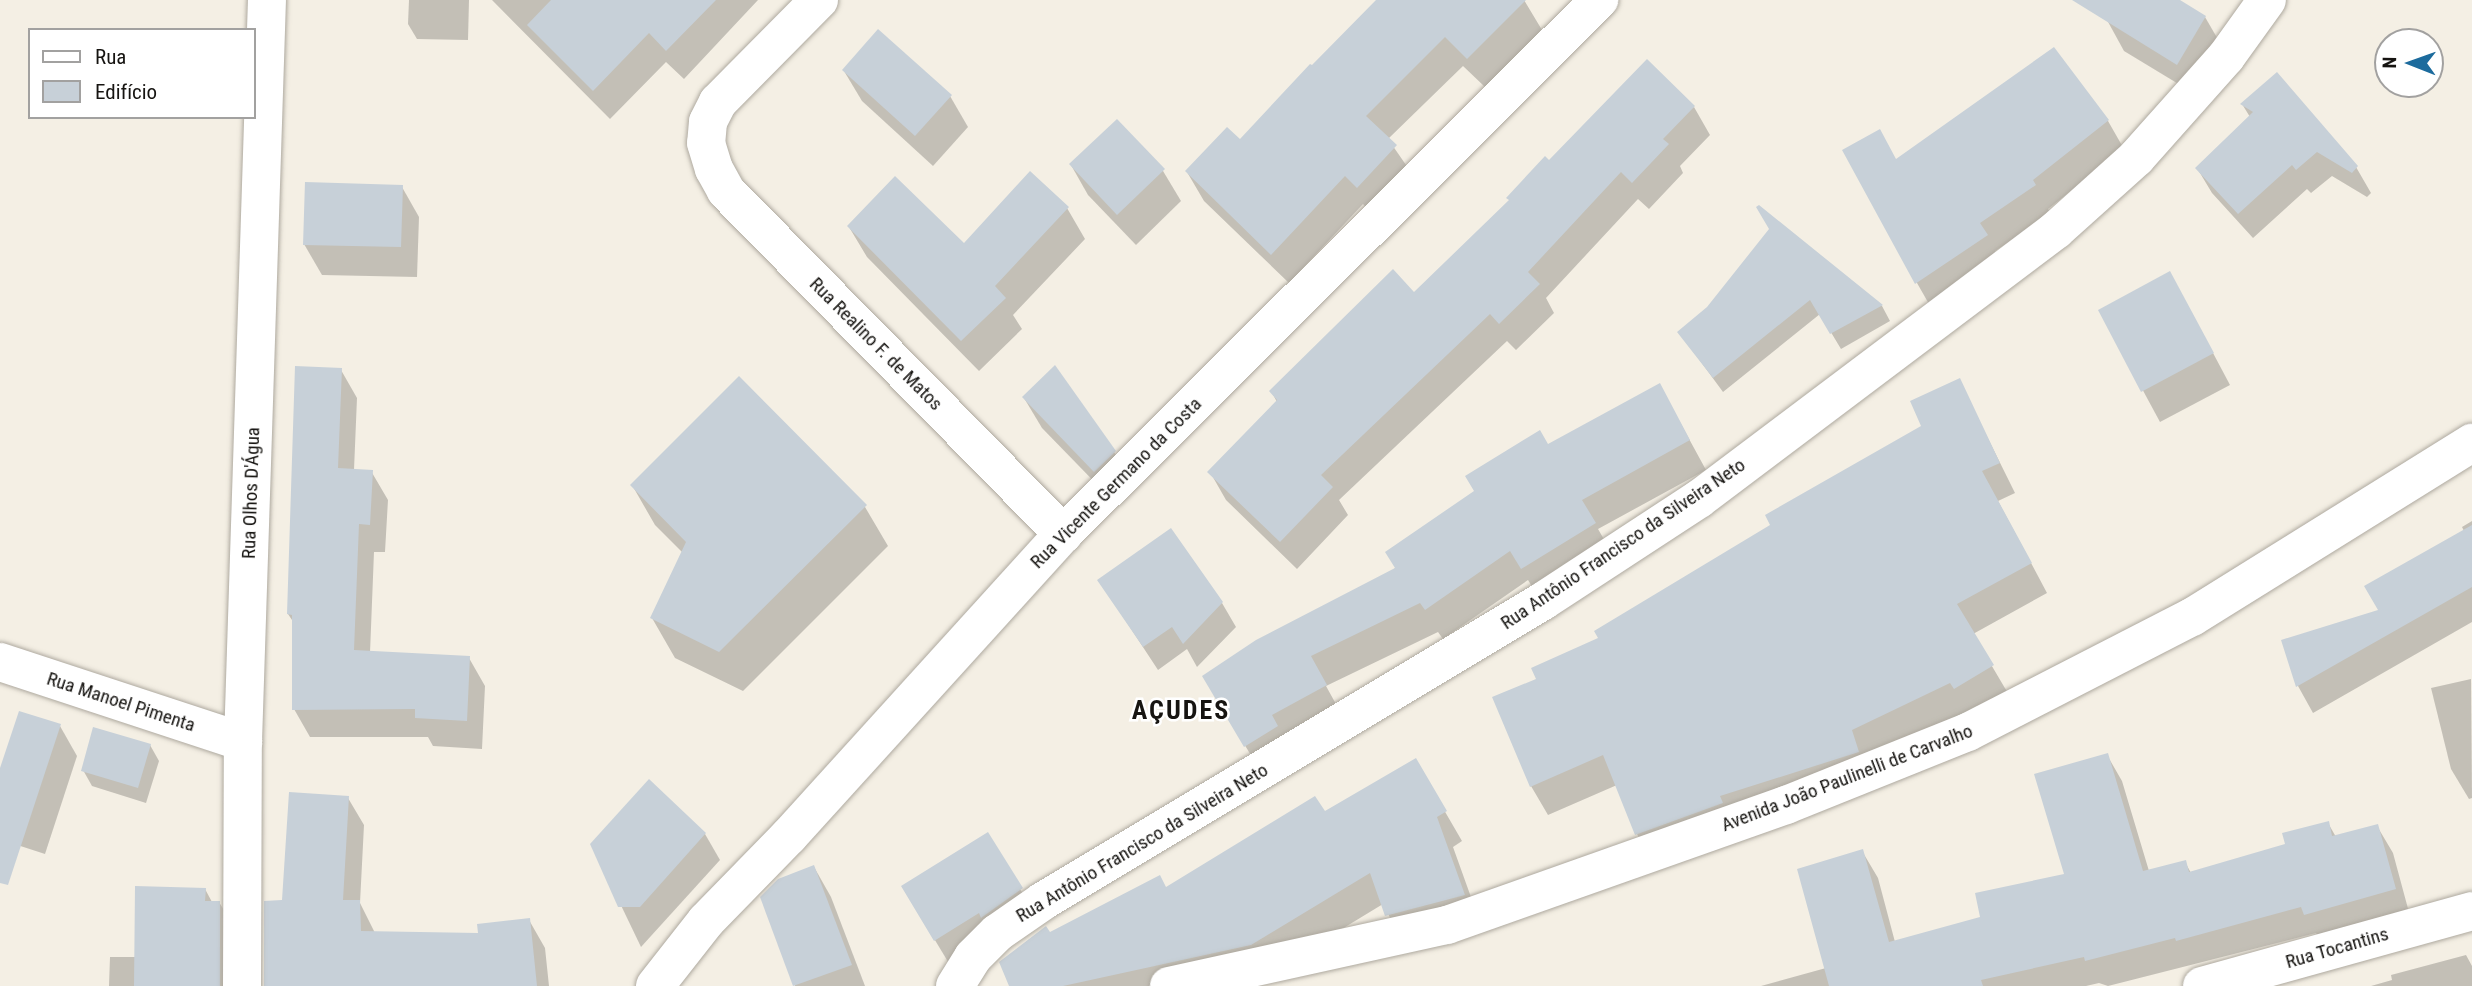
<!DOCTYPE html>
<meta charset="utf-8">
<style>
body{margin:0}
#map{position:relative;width:2472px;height:986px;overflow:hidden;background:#f4efe4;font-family:"Roboto Condensed",sans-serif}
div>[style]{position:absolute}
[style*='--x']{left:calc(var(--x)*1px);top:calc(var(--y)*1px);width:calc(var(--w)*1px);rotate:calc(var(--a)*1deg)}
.shadow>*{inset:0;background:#0003}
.building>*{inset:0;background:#c7d0d8}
.roads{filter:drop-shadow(0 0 2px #aea99f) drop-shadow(0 0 2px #aea99f)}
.minor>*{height:38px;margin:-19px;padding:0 19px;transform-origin:19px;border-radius:19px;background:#fff}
span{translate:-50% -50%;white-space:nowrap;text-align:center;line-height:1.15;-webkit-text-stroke:5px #fff;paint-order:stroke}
.street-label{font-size:19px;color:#161411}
.district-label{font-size:26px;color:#161411;font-weight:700;letter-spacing:2px}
.legend{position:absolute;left:28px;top:28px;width:228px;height:91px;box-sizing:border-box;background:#fff;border:2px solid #a2a1a0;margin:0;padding:9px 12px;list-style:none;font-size:21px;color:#161411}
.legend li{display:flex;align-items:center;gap:14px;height:35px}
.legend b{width:35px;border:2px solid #a2a1a0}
.north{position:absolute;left:2374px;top:28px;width:70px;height:70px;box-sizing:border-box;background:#fff;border:2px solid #a2a1a0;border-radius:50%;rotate:271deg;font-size:19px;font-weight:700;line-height:28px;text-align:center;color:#161411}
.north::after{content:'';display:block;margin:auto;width:24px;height:32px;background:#1c6b9d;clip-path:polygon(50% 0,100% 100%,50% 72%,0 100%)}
</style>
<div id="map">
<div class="shadow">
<div style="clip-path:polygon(409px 0,469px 0,468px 40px,417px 39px,408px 24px)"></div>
<div style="clip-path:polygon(492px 0,758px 0,684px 79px,666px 62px,610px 119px)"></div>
<div style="clip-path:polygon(1379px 0,1524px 0,1542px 30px,1485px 87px,1463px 66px,1388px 139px,1413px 175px,1375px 216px,1363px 204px,1289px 283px,1204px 201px,1187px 172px,1240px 142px)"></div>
<div style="clip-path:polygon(2119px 0,2176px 0,2205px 17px,2223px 48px,2195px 94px,2124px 51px,2107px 20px)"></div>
<div style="clip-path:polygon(2054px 50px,2108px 121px,2124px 149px,2048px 209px,2051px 214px,1995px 251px,2003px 264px,1933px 311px,1917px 283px,1896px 161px)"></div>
<div style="clip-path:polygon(844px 71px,950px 96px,968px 127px,933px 166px,862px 101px)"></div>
<div style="clip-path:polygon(2242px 104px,2356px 167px,2371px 193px,2367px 197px,2332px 176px,2311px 193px,2307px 189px,2253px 238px,2212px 193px,2197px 168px,2250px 117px)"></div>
<div style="clip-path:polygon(1694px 107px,1710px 135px,1680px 166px,1683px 173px,1649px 209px,1638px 199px,1546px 298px,1554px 313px,1516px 350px,1507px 341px,1339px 500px,1348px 515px,1297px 569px,1226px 500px,1210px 472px,1277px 402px,1271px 391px,1393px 271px,1414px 294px,1549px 162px)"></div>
<div style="clip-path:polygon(1117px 121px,1163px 171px,1181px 201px,1136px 245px,1088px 195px,1071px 165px)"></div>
<div style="clip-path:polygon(402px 187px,419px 217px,417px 277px,322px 275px,304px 244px)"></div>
<div style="clip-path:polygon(1759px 207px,1882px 306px,1890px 321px,1841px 349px,1820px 314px,1723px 392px,1679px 332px,1709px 308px,1771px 230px)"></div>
<div style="clip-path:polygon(1067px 208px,1085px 239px,1013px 315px,1022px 329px,979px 371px,867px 257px,849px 227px,964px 245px)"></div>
<div style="clip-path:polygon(2187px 304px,2230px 385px,2160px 422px,2100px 311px)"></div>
<div style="clip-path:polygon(341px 370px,357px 398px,354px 470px,371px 471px,388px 500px,385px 552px,374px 552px,370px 653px,469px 658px,485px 686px,482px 749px,433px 746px,428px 737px,310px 737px,294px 709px,294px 623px,288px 614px)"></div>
<div style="clip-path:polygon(1959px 380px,2015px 493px,1998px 501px,2047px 593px,1973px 634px,2009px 695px,1654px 864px,1637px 834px,1617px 785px,1548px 815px,1531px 786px,1538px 680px,1924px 427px)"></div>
<div style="clip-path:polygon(1024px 398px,1114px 452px,1132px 482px,1113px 501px,1042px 428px)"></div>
<div style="clip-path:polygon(1676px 415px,1706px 470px,1598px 529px,1612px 553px,1539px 598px,1528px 580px,1443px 639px,1438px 632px,1326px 686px,1342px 715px,1263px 775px,1221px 706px,1548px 447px)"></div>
<div style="clip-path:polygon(632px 485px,865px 507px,888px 546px,743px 691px,675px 658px,652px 618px,683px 553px,655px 525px)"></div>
<div style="clip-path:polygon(2472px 521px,2472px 622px,2313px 713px,2298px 686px,2284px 641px,2380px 611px,2464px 531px,2462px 527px)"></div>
<div style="clip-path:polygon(1099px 580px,1222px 603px,1236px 627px,1197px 667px,1187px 649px,1158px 670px)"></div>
<div style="clip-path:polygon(2471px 679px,2472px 798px,2469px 799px,2451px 769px,2431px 688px)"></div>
<div style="clip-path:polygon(60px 726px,77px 756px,45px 854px,5px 841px,0 832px,0 774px)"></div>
<div style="clip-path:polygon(150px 745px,159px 761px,146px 803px,92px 786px,83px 770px)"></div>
<div style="clip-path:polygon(2107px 755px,2122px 781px,2149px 871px,2185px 862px,2191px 873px,2287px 845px,2328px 823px,2336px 837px,2377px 826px,2393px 853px,2410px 916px,2321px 941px,2316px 933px,2108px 986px,2099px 983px,2086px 986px,1761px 986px,1826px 968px,1862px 851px,1878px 878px,1895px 942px,1982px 918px,2066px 875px)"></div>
<div style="clip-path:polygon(1415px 760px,1462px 841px,1453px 847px,1481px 925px,1404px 945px,1383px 904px,1268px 974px,1212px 986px,1011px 986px,1050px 935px,1166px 889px,1324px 814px)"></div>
<div style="clip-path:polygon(649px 782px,705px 834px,720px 860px,641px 947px,592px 845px)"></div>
<div style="clip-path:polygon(348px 798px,364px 825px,360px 903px,375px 933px,480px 935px,529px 920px,545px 948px,549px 986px,266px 986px,284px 902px)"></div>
<div style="clip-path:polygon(987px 835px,1039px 920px,953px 970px,921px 917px)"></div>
<div style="clip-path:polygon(814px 867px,831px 897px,865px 986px,795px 986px,762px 898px)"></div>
<div style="clip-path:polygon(205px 889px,212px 902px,219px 902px,236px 930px,237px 986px,109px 986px,110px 957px,136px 957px)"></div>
<div style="clip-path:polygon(2466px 955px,2472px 966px,2472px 986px,2371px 986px,2392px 980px,2391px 975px)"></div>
</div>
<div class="building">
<div style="clip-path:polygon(551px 0,716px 0,666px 51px,649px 33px,593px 91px,527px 25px)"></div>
<div style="clip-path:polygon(1376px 0,1526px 0,1467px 59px,1445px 37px,1366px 116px,1397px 145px,1357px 188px,1345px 176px,1271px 255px,1185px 171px,1227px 127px,1240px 139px,1310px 64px,1312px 65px)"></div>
<div style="clip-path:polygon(2072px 0,2180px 0,2206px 16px,2177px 65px)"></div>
<div style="clip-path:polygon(878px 29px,952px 95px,915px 136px,842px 70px)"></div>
<div style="clip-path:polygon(2054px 47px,2109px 120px,2033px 180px,2036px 185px,1980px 223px,1988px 235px,1915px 284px,1842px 150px,1880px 129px,1896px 159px)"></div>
<div style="clip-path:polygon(1647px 59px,1695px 106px,1663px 139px,1669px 144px,1632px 183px,1621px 172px,1528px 272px,1540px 284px,1499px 324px,1490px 314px,1321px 475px,1333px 487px,1280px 542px,1207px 472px,1277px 400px,1269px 391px,1393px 269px,1414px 292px,1509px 200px,1506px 198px,1545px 156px,1549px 160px)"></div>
<div style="clip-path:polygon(2277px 72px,2358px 166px,2352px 173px,2317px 152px,2296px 170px,2292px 165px,2238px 214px,2195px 168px,2253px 112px,2240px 104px)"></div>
<div style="clip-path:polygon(1117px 119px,1165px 169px,1117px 215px,1069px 164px)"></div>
<div style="clip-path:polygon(1030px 171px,1069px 207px,995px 286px,1006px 298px,961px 341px,847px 226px,895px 176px,964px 243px)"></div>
<div style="clip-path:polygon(305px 182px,403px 185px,401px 247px,303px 245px)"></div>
<div style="clip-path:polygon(1759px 205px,1883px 305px,1830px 334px,1810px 300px,1713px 378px,1677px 332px,1707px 307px,1769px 229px,1756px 207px)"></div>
<div style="clip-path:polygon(2170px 271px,2214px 353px,2141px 392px,2098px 310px)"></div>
<div style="clip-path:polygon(1055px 365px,1116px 451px,1094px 472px,1022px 397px)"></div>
<div style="clip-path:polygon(295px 366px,342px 368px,338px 468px,373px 470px,370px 525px,359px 524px,354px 650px,470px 656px,467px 721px,415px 718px,415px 709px,292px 710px,292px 615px,287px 614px)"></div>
<div style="clip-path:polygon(739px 376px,867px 505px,719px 652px,650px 618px,686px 542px,630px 485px)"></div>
<div style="clip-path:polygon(1960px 378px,2000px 463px,1982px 471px,2032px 563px,1957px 604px,1994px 665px,1954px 689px,1950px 683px,1852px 730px,1859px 752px,1720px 796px,1723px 803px,1635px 835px,1603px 755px,1530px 787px,1492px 697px,1536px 679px,1531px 668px,1598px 638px,1594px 631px,1770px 525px,1765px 515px,1921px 426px,1910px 401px)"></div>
<div style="clip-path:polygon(1660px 383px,1690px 440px,1582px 500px,1596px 523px,1521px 569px,1510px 551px,1425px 610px,1420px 603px,1311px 656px,1327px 685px,1272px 715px,1278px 726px,1244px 747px,1202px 676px,1256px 640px,1395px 568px,1385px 552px,1474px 491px,1465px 476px,1540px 430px,1548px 444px)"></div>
<div style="clip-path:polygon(2472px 525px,2472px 587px,2296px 687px,2281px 640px,2378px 610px,2364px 586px)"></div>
<div style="clip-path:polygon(1171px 528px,1223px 602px,1183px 644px,1172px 627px,1143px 647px,1097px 580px)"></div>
<div style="clip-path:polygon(19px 711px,61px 724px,8px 885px,0 883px,0 768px)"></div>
<div style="clip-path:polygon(93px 727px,151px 744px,138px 788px,81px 771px)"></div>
<div style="clip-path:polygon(2108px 753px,2143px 871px,2186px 860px,2189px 872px,2285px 844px,2282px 833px,2329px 821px,2332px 836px,2378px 824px,2396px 889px,2304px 915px,2301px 907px,2176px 941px,2175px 938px,2085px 961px,2084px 957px,1981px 980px,1983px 986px,1829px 986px,1797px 869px,1863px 849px,1889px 942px,1980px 917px,1975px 893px,2064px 874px,2034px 774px)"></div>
<div style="clip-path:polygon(1416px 758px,1447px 811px,1437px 817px,1465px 895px,1385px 916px,1370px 873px,1251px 945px,1063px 986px,1009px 986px,999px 962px,1046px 926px,1050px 932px,1160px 875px,1166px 887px,1315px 796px,1325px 811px)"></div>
<div style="clip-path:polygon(649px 779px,706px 833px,640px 907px,618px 907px,590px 844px)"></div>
<div style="clip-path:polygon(289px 792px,349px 796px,343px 900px,360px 900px,361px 931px,478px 933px,477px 924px,530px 918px,537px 986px,264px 986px,264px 901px,282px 900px)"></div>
<div style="clip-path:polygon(988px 832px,1023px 888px,981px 918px,979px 913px,934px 941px,901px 886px)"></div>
<div style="clip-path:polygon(814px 865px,852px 965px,793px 986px,760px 897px,778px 879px)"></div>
<div style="clip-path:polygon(135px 886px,206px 888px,205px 901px,220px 901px,220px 986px,134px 986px)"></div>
</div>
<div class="roads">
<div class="minor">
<div style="--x:819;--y:0;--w:144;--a:134.7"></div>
<div style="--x:718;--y:102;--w:22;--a:117"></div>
<div style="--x:708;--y:122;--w:21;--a:95"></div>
<div style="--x:706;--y:143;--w:27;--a:73"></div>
<div style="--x:714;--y:169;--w:25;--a:61"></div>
<div style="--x:726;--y:191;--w:481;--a:45.5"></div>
<div style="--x:0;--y:662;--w:256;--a:18.2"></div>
<div style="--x:242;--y:986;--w:244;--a:-89.8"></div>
<div style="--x:243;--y:742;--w:742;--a:-88.15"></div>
<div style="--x:655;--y:986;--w:83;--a:-51.9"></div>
<div style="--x:706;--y:921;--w:119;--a:-45.7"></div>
<div style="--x:789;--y:836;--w:408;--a:-47.8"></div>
<div style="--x:1063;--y:534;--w:757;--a:-44.89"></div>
<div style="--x:955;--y:986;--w:34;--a:-58"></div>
<div style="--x:973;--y:957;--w:34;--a:-45"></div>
<div style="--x:997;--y:933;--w:56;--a:-34.8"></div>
<div style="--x:1043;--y:901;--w:583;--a:-30.96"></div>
<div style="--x:1543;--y:601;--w:186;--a:-33.2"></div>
<div style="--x:1699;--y:499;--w:447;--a:-37"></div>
<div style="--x:2056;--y:230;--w:108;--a:-42"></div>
<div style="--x:2136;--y:158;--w:135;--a:-48.3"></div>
<div style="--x:2226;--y:57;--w:70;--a:-54.3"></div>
<div style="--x:1169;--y:986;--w:285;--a:-12.4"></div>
<div style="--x:1447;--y:925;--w:360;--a:-19.5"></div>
<div style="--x:1786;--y:805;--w:196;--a:-21.9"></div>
<div style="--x:1968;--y:732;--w:252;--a:-27.2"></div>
<div style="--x:2192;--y:617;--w:330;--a:-31.9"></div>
<div style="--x:2202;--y:986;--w:280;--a:-15.5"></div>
</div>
</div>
<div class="street-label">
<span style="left:876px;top:344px;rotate:45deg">Rua Realino F. de Matos</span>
<span style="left:1116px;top:483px;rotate:-45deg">Rua Vicente Germano da Costa</span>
<span style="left:251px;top:493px;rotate:-88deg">Rua Olhos D'Água</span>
<span style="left:1623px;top:544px;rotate:-34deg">Rua Antônio Francisco da Silveira Neto</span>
<span style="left:121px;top:702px;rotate:18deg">Rua Manoel Pimenta</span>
<span style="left:1847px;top:778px;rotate:-21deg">Avenida João Paulinelli de Carvalho</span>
<span style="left:1142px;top:843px;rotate:-31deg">Rua Antônio Francisco da Silveira Neto</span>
<span style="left:2337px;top:948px;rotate:-16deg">Rua Tocantins</span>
</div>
<div class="district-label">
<span style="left:1181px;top:711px">AÇUDES</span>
</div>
<ul class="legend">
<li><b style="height:9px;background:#fff"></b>Rua</li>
<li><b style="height:19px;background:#c7d0d8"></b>Edifício</li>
</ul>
<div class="north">N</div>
</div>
